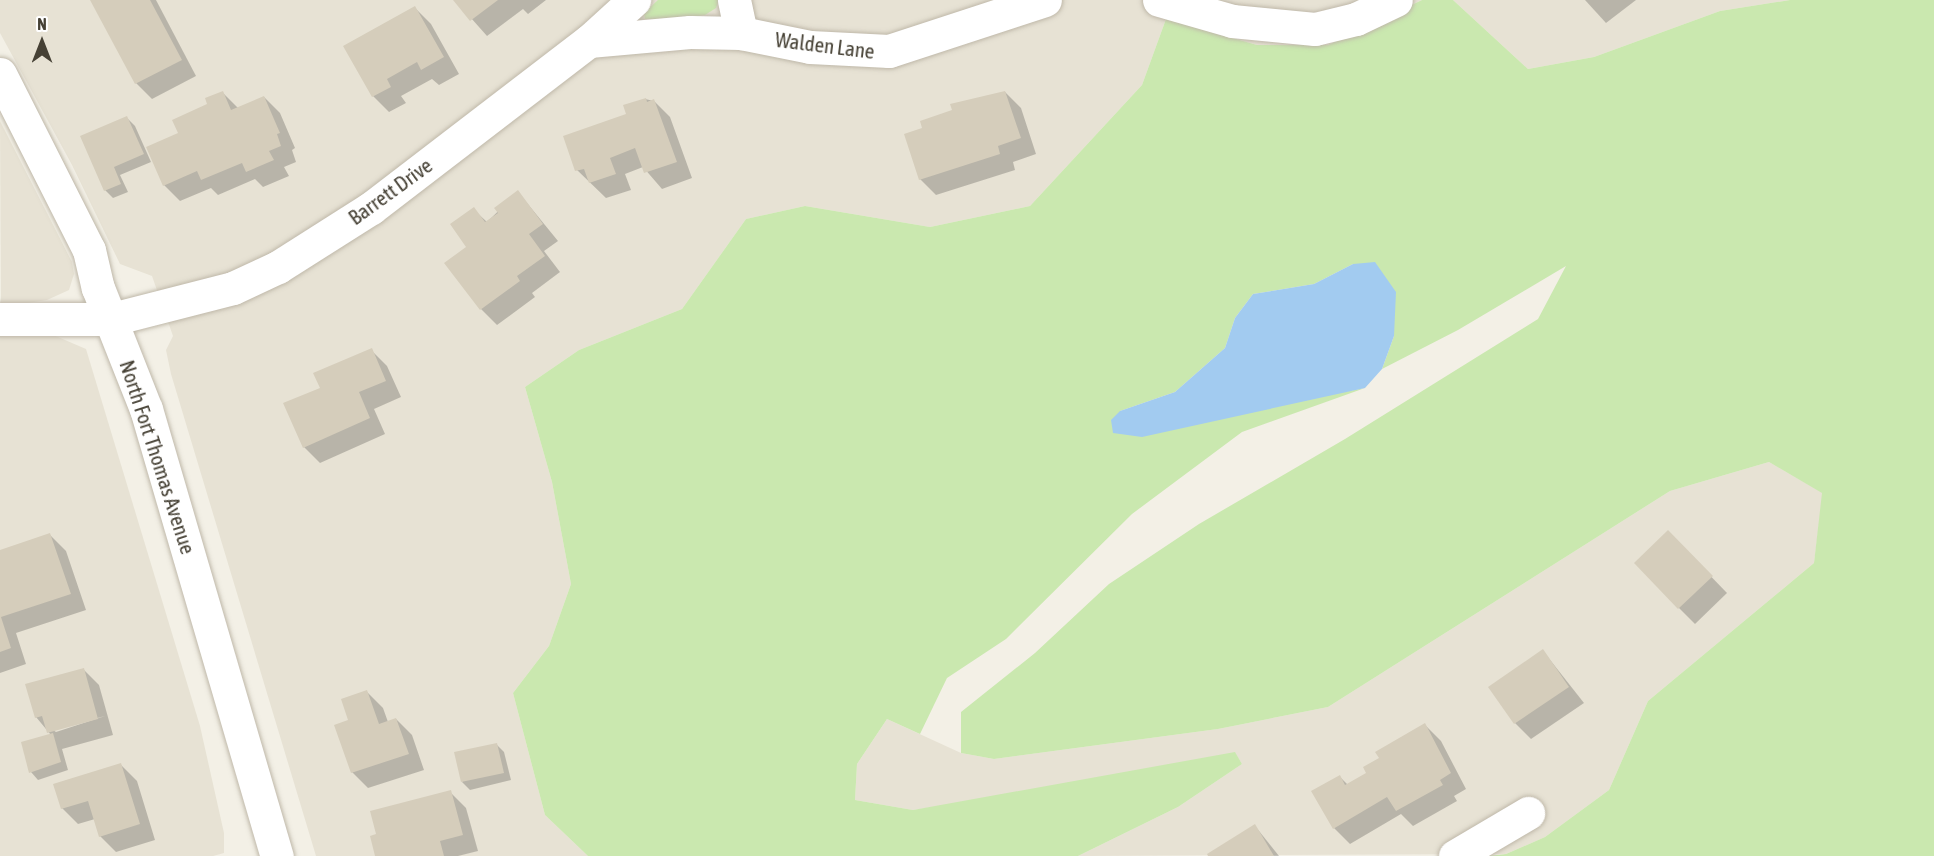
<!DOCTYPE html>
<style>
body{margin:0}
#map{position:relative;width:1934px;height:856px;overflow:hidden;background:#f3f0e6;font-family:"Asap Condensed",sans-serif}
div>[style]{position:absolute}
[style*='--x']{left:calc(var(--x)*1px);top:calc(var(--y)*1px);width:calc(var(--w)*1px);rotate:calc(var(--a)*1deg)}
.residential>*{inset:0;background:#e7e2d4}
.green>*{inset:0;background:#cae8af}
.water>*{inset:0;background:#a2cbf0}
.shadow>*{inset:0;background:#0003}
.building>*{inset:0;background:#d5cdbb}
.roads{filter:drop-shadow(0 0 2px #bfb8a9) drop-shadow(0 0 2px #bfb8a9)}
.minor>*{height:33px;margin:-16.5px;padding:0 16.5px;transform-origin:16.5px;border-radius:16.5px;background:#fff}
.tertiary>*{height:33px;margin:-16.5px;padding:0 16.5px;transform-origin:16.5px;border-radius:16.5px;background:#fff}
span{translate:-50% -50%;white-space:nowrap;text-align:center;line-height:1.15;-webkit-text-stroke:5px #fff;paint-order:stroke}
.street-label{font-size:21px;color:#464135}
.north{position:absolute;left:12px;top:12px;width:60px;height:60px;-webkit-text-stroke:4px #fff;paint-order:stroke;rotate:0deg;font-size:16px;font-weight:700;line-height:24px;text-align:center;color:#464135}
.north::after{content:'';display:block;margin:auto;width:21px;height:27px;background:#464135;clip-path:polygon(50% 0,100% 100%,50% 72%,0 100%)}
</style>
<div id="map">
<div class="residential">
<div style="clip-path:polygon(0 0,1422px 0,1328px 45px,1257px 45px,1166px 19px,1142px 85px,1030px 206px,930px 227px,805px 206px,746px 219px,682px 309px,579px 350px,525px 387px,552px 482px,571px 584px,549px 646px,513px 693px,545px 815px,588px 856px,316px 856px,171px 374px,166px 350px,173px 336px,152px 276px,120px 264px,72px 165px,0 33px)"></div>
<div style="clip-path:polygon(1453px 0,1790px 0,1720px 11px,1594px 57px,1528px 69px)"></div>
<div style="clip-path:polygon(0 121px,72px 262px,74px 274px,69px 290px,47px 300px,1px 307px)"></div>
<div style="clip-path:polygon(0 333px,51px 334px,86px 349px,200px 726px,224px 833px,224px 853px,213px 856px,0 856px)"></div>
<div style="clip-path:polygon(1769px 462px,1823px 493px,1814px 563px,1648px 701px,1609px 790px,1545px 837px,1506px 854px,1078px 856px,1178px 807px,1242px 764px,1235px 753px,948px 805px,913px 810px,855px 800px,857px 764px,887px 719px,961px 753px,994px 759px,1218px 729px,1328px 707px,1670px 491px)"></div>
</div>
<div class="green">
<div style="clip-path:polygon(658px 0,719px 0,716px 8px,705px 15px,676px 20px,645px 19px,644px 13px)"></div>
<div style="clip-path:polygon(1422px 0,1453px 0,1528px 69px,1594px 57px,1720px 11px,1790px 0,1934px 0,1934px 856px,1487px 856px,1506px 854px,1545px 837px,1609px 790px,1648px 701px,1814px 563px,1822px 493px,1769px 462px,1670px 491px,1328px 707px,1218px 729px,994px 759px,961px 753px,961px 712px,1035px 653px,1109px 584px,1199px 524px,1345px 439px,1538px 319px,1566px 266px,1458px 330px,1382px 369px,1394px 336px,1353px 264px,1314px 284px,1253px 294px,1235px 318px,1225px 348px,1175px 392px,1120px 411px,1300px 400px,1365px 388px,1242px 432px,1132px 514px,1006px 639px,947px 678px,920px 734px,887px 719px,857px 764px,855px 800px,913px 810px,1235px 752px,1242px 764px,1178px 807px,1078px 856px,588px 856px,545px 815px,513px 693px,549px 646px,571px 584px,552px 482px,525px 387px,579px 350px,682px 309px,746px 219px,805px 206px,930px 227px,1030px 206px,1142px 85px,1166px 19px,1257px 45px,1328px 45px)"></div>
</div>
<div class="water">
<div style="clip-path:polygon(1375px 262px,1396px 292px,1394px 336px,1382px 369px,1365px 388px,1142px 437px,1113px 433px,1111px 420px,1120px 411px,1175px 392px,1225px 348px,1235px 318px,1253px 294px,1314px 284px,1353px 264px)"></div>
</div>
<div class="shadow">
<div style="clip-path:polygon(92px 0,156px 0,196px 76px,152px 99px,136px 83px)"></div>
<div style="clip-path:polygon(455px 0,546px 0,528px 14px,523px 9px,487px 36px)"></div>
<div style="clip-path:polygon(1585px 0,1636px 0,1606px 23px)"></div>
<div style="clip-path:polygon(415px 8px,431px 24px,459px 74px,439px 85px,432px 79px,401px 96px,406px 103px,389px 112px,373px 96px)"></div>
<div style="clip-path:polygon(222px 92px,238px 108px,264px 97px,280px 113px,295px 148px,292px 150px,296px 162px,284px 167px,289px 176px,263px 187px,255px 179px,218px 195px,211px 188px,180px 201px,164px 185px,180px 134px)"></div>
<div style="clip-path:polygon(1005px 92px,1021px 108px,1036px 154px,1013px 162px,1015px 170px,936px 195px,920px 179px,924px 129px)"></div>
<div style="clip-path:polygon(645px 99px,654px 101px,670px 117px,692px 178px,662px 189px,643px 167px,625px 174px,631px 190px,606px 198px,577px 170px)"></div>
<div style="clip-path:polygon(127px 118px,135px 126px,151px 162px,120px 175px,128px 192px,113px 198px,105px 190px)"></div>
<div style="clip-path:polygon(518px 192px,558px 241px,544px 251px,560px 272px,532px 293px,535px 297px,497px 325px,481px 309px,468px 247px,473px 209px,487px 222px)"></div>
<div style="clip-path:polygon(371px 350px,387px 366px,401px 397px,374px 409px,385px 434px,320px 463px,304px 447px,322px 388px)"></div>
<div style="clip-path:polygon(1668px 532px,1727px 593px,1695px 624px,1679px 608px)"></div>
<div style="clip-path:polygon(50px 535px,66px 551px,86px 610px,16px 633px,26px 664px,0 673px,0 552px)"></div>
<div style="clip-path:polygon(1543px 651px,1584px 703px,1531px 739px,1515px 723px)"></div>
<div style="clip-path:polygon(evenodd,83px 669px,99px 685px,113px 735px,62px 749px,68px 770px,38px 780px,31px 772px,51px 735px,36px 717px,83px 669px,105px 716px,56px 732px,53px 730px,105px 716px)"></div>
<div style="clip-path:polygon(367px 692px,383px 708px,388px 722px,396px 719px,412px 735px,424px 770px,368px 788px,352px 772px)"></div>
<div style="clip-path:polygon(1425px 725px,1441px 741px,1466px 789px,1454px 796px,1457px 801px,1413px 826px,1401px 814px,1350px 844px,1334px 828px,1340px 777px,1348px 785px,1368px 773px)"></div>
<div style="clip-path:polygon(496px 744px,504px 752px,511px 780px,470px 790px,462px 782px)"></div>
<div style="clip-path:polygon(121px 765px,137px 781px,155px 840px,116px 852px,100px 836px,95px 819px,78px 824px,62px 808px)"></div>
<div style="clip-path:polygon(450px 792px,466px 808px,478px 851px,458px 856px,376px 856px)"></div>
<div style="clip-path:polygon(1255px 826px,1279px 856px,1210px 856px)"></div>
</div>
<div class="building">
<div style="clip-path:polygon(90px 0,150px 0,182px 60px,135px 84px)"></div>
<div style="clip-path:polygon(453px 0,498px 0,470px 21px)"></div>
<div style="clip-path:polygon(415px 6px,444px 57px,421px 70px,417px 62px,387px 79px,391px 87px,372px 97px,343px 46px)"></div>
<div style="clip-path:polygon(223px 91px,231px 110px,264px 96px,280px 133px,277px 134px,281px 146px,269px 151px,274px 160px,246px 172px,242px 163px,201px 180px,197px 171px,163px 186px,146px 147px,178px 133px,172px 120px,207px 104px,205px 98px)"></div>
<div style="clip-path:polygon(1005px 91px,1021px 138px,998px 146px,1000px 154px,919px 180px,904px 134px,922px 128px,920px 121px,952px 110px,950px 104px)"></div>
<div style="clip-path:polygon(646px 98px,647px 102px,654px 99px,677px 162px,644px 173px,635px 148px,610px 158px,616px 174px,589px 183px,584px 169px,575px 171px,563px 136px,626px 114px,623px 105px)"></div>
<div style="clip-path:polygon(127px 116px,144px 154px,114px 167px,121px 184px,104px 191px,80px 136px)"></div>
<div style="clip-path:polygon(518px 190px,543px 224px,529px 234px,545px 256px,517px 276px,520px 281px,480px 310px,444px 263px,466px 247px,450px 224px,474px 207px,485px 222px,498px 213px,494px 208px)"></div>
<div style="clip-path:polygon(372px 348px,386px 381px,359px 392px,370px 418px,303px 448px,283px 403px,320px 388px,313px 373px)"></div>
<div style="clip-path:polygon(1668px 530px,1713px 576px,1678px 609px,1634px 563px)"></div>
<div style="clip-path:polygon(50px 533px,71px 594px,1px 617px,11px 648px,0 652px,0 550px)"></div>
<div style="clip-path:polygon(1543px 649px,1569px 687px,1514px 724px,1488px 687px)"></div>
<div style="clip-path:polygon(84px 668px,98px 719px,47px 733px,42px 716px,35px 718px,25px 684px)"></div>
<div style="clip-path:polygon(367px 690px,379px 724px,396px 718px,409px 754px,351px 773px,334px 725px,348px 720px,341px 699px)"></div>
<div style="clip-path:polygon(1425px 723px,1451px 773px,1440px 780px,1443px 785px,1396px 811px,1387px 797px,1333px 829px,1311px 791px,1340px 775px,1345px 785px,1366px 773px,1363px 767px,1379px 758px,1375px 752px)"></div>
<div style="clip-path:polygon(53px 733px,61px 762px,29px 773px,21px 742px)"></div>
<div style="clip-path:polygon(497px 743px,504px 773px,461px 782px,454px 752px)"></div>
<div style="clip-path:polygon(121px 763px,140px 824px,99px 837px,88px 801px,61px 809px,53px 784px)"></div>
<div style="clip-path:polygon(451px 790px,463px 835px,440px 841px,444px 856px,375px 856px,370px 836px,376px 834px,370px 811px)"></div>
<div style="clip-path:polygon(1255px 824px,1274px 856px,1208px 856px,1207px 854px)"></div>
</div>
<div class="roads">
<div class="minor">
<div style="--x:734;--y:0;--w:34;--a:78"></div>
<div style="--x:1159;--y:0;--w:76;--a:16"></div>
<div style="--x:1232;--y:21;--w:83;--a:5.5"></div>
<div style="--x:1315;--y:29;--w:42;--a:-13.7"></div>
<div style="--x:1356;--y:19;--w:44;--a:-25.4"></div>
<div style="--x:589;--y:41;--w:101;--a:-5.1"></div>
<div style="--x:690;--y:32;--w:51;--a:1.1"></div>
<div style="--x:741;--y:33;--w:70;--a:11.5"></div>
<div style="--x:810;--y:47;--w:79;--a:2.9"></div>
<div style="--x:889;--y:51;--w:164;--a:-18.1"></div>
<div style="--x:112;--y:319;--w:125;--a:-14.4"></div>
<div style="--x:233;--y:288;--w:50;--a:-25"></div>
<div style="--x:278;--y:267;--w:110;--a:-32.4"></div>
<div style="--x:371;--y:208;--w:275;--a:-37.5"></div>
<div style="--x:589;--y:41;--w:61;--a:-42.3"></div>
<div style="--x:1455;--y:856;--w:85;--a:-30.5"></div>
</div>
<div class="tertiary">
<div style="--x:0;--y:74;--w:197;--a:63.2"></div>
<div style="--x:89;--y:250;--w:39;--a:77"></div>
<div style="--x:98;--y:288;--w:130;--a:68.4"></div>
<div style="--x:146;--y:409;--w:466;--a:73.7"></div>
<div style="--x:0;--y:319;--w:112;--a:0"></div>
</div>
</div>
<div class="street-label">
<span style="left:825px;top:45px;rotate:7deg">Walden Lane</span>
<span style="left:390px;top:191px;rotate:-36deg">Barrett Drive</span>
<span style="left:158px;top:457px;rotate:72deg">North Fort Thomas Avenue</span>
</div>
<div class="north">N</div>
</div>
